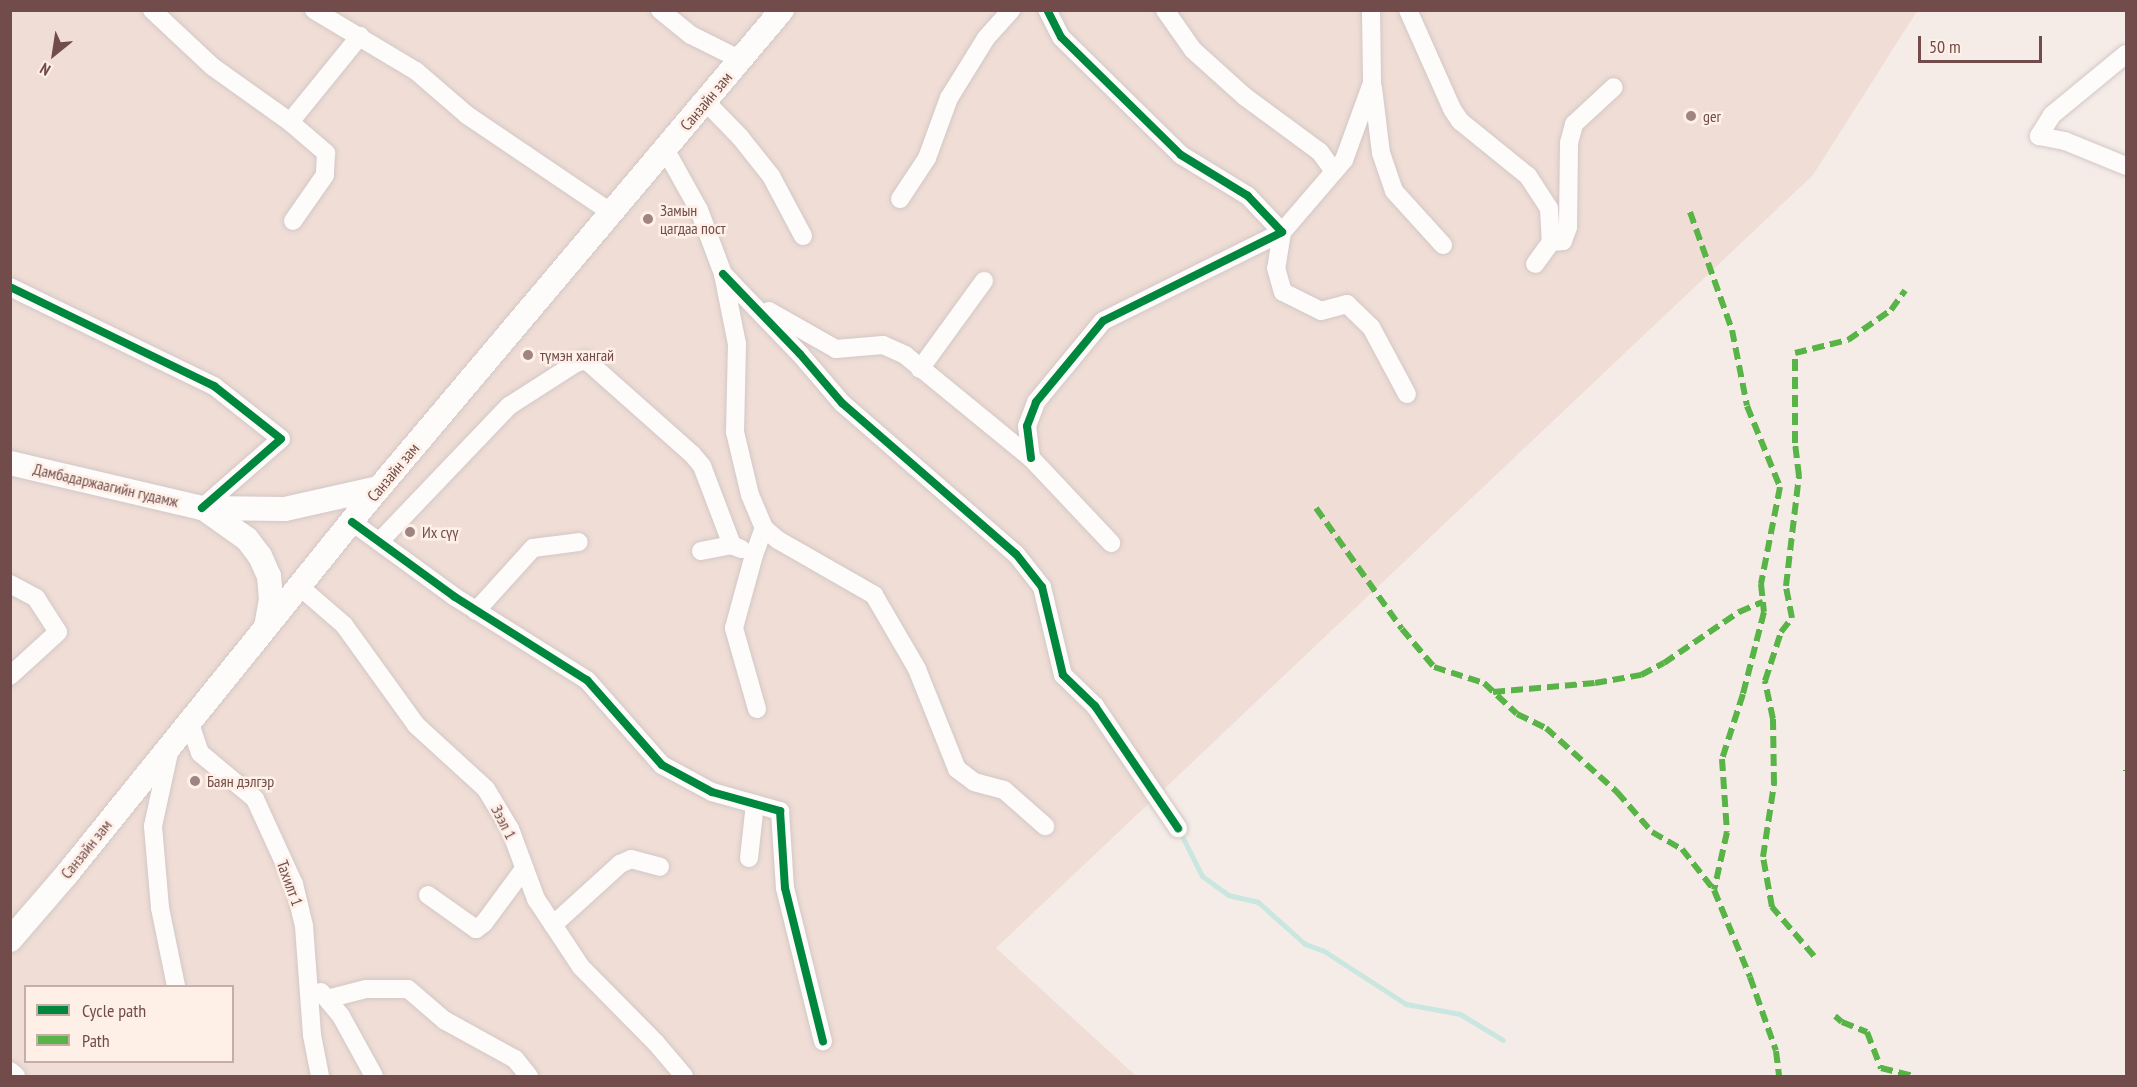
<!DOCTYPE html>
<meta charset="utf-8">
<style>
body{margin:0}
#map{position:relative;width:2137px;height:1087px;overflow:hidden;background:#f5ece7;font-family:"PT Sans Narrow",sans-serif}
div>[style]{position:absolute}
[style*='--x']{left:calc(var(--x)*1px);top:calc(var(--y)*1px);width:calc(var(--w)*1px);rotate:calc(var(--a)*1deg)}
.residential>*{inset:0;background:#efddd6}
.stream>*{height:5px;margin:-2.5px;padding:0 2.5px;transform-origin:2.5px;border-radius:2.5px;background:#cae6e0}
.roads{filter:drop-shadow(0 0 2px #d3c7c5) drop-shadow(0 0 2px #d3c7c5)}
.street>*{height:18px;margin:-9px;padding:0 9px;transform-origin:9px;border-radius:9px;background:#fefcfb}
.secondary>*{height:24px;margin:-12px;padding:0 12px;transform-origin:12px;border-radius:12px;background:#fefcfb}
.quiet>*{height:6px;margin-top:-3px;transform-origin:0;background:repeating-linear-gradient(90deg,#59b447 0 12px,transparent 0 18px)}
.cycleway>*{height:8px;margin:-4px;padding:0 4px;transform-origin:4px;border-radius:4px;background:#00873e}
.dots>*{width:16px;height:16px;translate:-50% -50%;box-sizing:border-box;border:3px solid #feefe7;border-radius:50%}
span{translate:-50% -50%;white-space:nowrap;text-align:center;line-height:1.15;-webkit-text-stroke:5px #feefe7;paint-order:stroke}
.street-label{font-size:16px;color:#714c4a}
.poi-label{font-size:16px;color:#714c4a}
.left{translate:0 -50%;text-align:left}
.frame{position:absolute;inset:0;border:12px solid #714c4a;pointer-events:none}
.legend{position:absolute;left:24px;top:985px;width:210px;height:78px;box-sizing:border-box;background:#feefe7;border:2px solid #c6aea8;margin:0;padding:8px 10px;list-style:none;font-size:18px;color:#714c4a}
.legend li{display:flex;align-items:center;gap:12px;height:30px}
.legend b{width:30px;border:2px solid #c6aea8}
.north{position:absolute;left:24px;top:24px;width:60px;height:60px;-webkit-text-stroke:4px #feefe7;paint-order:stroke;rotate:210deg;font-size:16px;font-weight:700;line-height:24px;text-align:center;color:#714c4a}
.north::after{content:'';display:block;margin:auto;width:21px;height:27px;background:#714c4a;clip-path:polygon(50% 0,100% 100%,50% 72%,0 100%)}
.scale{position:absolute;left:1918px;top:36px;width:124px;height:27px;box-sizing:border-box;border:3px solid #714c4a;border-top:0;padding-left:8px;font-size:18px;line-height:21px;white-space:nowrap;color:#714c4a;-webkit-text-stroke:4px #feefe7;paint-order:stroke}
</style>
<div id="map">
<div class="residential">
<div style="clip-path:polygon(evenodd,10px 11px,1917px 11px,1813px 175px,996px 948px,1136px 1076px,11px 1076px,10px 11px,26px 986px,232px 986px,232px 1062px,26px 1062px,26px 986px)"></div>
</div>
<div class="stream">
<div style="--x:1179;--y:830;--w:51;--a:63.4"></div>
<div style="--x:1202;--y:876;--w:32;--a:36"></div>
<div style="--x:1228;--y:895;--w:31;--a:13"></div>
<div style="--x:1258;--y:902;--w:63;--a:41.8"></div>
<div style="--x:1305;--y:944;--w:20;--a:20"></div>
<div style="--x:1324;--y:951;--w:98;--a:32.9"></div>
<div style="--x:1406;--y:1004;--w:55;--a:10.5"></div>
<div style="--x:1460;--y:1014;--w:50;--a:31.2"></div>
</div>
<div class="roads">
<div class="street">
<div style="--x:152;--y:10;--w:83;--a:43.1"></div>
<div style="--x:213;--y:67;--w:95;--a:35.5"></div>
<div style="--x:290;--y:122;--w:48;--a:40.7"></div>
<div style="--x:326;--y:153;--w:22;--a:93"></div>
<div style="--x:325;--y:175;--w:56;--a:124.8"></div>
<div style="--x:314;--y:10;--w:119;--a:30.9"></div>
<div style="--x:416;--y:71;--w:67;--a:40.8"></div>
<div style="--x:467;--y:115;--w:175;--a:34.1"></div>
<div style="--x:660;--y:10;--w:40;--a:39"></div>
<div style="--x:691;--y:35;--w:56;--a:26.6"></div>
<div style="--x:1165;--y:10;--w:49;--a:55"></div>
<div style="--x:1193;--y:50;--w:69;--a:42"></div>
<div style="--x:1244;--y:96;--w:94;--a:36.4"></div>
<div style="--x:1320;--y:152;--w:24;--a:54"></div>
<div style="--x:1371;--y:10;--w:73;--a:89.2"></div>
<div style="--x:1372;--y:83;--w:82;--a:110"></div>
<div style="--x:1344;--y:160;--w:95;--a:130.7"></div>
<div style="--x:1282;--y:232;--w:36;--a:99"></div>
<div style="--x:1276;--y:268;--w:25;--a:74"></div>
<div style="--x:1283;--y:292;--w:42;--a:26.6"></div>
<div style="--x:1321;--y:311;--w:27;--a:-15"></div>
<div style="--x:1347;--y:304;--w:33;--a:44"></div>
<div style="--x:1371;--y:327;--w:76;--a:61.8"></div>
<div style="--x:1408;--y:10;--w:108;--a:66"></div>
<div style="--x:1452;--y:109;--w:14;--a:56"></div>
<div style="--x:1460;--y:121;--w:87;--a:39"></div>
<div style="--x:1528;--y:176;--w:38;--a:57"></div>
<div style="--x:1549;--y:208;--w:34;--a:87"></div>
<div style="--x:1551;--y:242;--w:27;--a:126"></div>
<div style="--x:2126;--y:54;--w:96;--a:140.5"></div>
<div style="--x:2052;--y:115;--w:25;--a:122"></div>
<div style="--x:2039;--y:136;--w:26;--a:11"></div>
<div style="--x:2065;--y:141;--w:66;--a:22.3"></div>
<div style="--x:1373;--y:88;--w:65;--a:83"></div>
<div style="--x:1381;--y:153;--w:40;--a:71.1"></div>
<div style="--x:1394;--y:191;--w:73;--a:47.8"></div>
<div style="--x:706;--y:102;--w:49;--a:45.8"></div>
<div style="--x:740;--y:137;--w:50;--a:51.5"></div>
<div style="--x:771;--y:176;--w:68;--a:61.9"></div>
<div style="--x:290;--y:122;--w:111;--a:-50.9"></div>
<div style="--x:665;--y:149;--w:70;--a:60.9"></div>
<div style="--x:699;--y:210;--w:68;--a:69.4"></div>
<div style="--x:723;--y:274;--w:10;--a:45"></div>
<div style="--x:900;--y:199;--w:49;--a:-56.6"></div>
<div style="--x:927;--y:158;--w:64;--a:-69.9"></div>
<div style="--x:949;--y:98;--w:70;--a:-58.3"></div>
<div style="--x:986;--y:38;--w:38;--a:-48"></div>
<div style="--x:1551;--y:242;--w:12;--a:-5"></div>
<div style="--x:1563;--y:241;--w:15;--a:-70"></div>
<div style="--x:1568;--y:227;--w:84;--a:-89.3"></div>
<div style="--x:1569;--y:143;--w:20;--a:-75"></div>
<div style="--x:1574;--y:124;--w:54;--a:-42.8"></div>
<div style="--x:723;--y:274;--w:111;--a:46.1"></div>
<div style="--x:800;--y:354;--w:65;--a:49.4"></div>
<div style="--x:842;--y:403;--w:230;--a:41"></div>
<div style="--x:1016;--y:554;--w:42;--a:51.8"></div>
<div style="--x:1042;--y:587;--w:90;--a:76.6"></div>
<div style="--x:1063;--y:675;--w:45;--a:44.1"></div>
<div style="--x:1095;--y:706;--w:148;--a:55.8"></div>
<div style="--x:723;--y:274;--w:71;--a:78.7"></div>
<div style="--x:737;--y:344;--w:88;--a:91.3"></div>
<div style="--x:735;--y:432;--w:65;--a:76.6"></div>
<div style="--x:750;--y:495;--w:36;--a:67"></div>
<div style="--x:764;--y:528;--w:18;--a:41"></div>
<div style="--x:778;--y:540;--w:111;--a:29.8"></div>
<div style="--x:874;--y:595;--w:86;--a:59.8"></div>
<div style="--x:917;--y:669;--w:108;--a:68.2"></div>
<div style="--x:957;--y:769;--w:21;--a:37"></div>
<div style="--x:974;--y:782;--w:31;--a:15"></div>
<div style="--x:1004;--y:790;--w:55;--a:41.3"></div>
<div style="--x:10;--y:287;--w:227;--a:25.9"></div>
<div style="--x:214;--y:386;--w:85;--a:38.3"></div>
<div style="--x:281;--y:439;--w:105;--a:138.9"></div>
<div style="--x:769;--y:311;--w:77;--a:29.6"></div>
<div style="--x:836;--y:349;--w:47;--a:-4.9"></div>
<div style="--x:883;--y:345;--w:24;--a:24"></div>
<div style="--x:905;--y:355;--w:163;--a:39.3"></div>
<div style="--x:1031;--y:458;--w:117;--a:46.7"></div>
<div style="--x:920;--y:369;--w:109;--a:-54"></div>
<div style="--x:1031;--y:458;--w:32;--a:-97"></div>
<div style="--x:1027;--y:426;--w:26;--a:-69"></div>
<div style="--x:1036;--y:402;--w:105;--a:-50.4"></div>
<div style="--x:1103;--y:321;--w:200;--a:-26.4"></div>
<div style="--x:1282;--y:232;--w:50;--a:-133.4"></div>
<div style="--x:1248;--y:196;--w:79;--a:-148.5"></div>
<div style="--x:1181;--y:155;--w:168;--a:-135.5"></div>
<div style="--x:1061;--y:37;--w:30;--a:-117"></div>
<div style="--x:352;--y:522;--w:127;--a:36.1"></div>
<div style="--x:455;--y:597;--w:156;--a:32.2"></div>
<div style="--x:587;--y:680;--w:113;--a:48.6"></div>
<div style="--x:662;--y:765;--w:57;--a:28.4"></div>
<div style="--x:712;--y:792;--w:71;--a:15.6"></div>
<div style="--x:780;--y:811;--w:77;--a:86.3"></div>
<div style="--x:785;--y:888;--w:158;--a:76.1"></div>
<div style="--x:380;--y:541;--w:187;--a:-46.3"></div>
<div style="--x:509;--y:406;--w:80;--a:-32.7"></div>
<div style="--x:576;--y:363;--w:10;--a:-17"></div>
<div style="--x:586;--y:360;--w:142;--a:41.6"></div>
<div style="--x:692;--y:454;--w:16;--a:50"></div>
<div style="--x:702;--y:466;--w:85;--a:69.2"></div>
<div style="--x:701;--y:551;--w:32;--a:-11"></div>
<div style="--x:732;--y:545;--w:10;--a:24"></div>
<div style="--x:10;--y:584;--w:30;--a:28"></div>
<div style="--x:36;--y:598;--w:40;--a:57.1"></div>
<div style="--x:58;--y:632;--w:65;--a:137.5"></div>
<div style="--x:299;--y:586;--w:60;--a:40.9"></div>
<div style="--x:344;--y:625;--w:123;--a:54.2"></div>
<div style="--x:416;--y:725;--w:95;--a:42.4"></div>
<div style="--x:486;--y:789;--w:47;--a:59"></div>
<div style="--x:510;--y:829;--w:75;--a:69.6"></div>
<div style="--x:536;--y:899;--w:82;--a:56.5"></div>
<div style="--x:581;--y:967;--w:107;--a:45.4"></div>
<div style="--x:656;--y:1043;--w:43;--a:49.7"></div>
<div style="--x:476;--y:611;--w:85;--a:-47.9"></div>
<div style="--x:533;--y:548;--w:46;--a:-7.4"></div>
<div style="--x:757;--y:709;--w:84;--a:-105.9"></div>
<div style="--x:734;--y:628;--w:76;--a:-74.7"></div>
<div style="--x:754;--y:555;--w:29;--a:-70"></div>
<div style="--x:189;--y:721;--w:34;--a:71"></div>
<div style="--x:200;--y:753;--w:72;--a:39.9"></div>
<div style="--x:255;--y:799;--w:94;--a:65.4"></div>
<div style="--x:294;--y:884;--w:43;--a:76.6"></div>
<div style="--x:304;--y:926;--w:109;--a:85.8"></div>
<div style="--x:312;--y:1035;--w:42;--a:79"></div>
<div style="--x:170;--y:748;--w:80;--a:102.3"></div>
<div style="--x:153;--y:826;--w:82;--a:85.1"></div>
<div style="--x:160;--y:908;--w:80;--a:78.4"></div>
<div style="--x:749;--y:858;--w:54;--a:-83.7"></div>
<div style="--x:428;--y:895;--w:59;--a:35.3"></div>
<div style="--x:476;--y:929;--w:10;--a:-37"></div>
<div style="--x:484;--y:923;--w:67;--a:-53.5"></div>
<div style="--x:553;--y:925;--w:91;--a:-42.3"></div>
<div style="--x:620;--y:864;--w:12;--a:-24"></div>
<div style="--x:631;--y:859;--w:30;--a:15"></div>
<div style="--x:321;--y:992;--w:31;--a:50"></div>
<div style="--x:341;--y:1016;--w:68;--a:61.2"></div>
<div style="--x:327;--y:999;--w:40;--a:-14.4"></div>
<div style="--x:366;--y:989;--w:42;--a:0"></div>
<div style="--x:408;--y:989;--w:48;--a:40.7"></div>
<div style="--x:444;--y:1020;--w:81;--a:28.8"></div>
<div style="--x:515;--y:1059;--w:22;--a:51"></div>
<div style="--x:10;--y:1071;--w:8;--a:40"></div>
</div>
<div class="secondary">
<div style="--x:10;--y:463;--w:197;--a:13.2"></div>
<div style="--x:202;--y:508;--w:83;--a:0.7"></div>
<div style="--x:285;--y:509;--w:96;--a:-12.6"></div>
<div style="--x:206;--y:510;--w:50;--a:35.3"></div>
<div style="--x:247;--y:539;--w:21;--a:53"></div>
<div style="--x:260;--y:556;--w:22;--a:66"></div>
<div style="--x:269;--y:576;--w:23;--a:85"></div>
<div style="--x:271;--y:599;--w:28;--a:100"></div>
<div style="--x:10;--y:940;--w:87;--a:-49.2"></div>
<div style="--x:67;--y:874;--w:496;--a:-51.1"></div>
<div style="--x:379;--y:488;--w:625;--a:-49.87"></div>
</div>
</div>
<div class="quiet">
<div style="--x:1690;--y:212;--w:125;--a:70.4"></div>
<div style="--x:1732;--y:330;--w:77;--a:78.8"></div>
<div style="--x:1747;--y:406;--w:87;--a:67.8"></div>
<div style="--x:1780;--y:487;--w:99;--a:101.1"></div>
<div style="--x:1761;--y:584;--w:28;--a:84"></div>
<div style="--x:1764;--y:612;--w:85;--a:104.4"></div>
<div style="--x:1743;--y:694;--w:68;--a:107.9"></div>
<div style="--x:1722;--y:759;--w:73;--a:86.1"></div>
<div style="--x:1727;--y:832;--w:59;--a:102.6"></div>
<div style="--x:1316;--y:508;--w:148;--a:54.6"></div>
<div style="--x:1402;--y:629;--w:50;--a:49.9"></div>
<div style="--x:1434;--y:667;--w:52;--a:17.7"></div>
<div style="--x:1484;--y:683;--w:45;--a:43.2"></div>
<div style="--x:1517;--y:714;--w:32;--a:26"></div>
<div style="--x:1546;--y:728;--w:96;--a:42"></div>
<div style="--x:1617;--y:792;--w:53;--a:48.8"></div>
<div style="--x:1652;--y:832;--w:34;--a:30"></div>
<div style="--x:1682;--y:849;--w:52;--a:52"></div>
<div style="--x:1714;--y:890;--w:94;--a:67.5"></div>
<div style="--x:1750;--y:977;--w:78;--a:70.6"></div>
<div style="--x:1776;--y:1051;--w:25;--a:83"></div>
<div style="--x:1493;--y:692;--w:102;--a:-5"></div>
<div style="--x:1595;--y:683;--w:47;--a:-9.9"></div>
<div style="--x:1641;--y:675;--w:26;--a:-28"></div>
<div style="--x:1664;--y:663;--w:91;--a:-34.2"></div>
<div style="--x:1739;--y:612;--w:26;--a:-23"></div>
<div style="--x:2126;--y:770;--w:1;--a:90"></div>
<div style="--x:1814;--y:956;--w:65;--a:-130.6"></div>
<div style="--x:1772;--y:907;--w:51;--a:-100.2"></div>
<div style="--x:1763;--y:857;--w:74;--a:-81.4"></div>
<div style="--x:1774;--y:784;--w:65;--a:-90.9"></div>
<div style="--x:1773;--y:719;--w:39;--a:-102"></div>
<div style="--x:1765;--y:681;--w:52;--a:-71.9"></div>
<div style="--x:1781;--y:632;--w:18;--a:-52"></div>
<div style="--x:1792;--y:618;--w:33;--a:-101"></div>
<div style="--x:1786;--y:586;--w:111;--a:-83.3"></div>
<div style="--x:1799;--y:476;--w:33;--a:-97"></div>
<div style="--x:1795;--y:443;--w:90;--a:-90"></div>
<div style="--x:1795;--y:353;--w:55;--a:-13.8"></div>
<div style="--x:1848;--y:340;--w:52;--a:-34.9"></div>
<div style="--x:1891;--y:310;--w:24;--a:-54"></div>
<div style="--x:1835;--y:1016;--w:9;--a:41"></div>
<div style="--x:1842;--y:1022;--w:27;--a:22"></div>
<div style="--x:1867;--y:1032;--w:39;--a:69"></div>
<div style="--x:1881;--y:1068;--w:32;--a:14"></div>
</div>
<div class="cycleway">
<div style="--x:723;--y:274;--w:111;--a:46.1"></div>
<div style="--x:800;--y:354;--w:65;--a:49.4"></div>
<div style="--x:842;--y:403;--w:230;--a:41"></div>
<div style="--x:1016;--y:554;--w:42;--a:51.8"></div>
<div style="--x:1042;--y:587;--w:90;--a:76.6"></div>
<div style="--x:1063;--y:675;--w:45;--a:44.1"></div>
<div style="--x:1095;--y:706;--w:148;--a:55.8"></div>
<div style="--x:10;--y:287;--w:227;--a:25.9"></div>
<div style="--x:214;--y:386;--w:85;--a:38.3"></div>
<div style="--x:281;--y:439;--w:105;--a:138.9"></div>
<div style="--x:1031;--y:458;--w:32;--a:-97"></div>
<div style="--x:1027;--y:426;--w:26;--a:-69"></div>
<div style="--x:1036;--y:402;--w:105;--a:-50.4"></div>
<div style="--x:1103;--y:321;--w:200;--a:-26.4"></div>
<div style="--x:1282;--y:232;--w:50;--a:-133.4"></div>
<div style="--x:1248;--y:196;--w:79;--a:-148.5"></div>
<div style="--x:1181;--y:155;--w:168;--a:-135.5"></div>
<div style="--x:1061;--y:37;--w:30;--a:-117"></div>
<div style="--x:352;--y:522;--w:127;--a:36.1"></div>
<div style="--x:455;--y:597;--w:156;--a:32.2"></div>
<div style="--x:587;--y:680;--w:113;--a:48.6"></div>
<div style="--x:662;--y:765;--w:57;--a:28.4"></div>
<div style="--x:712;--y:792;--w:71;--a:15.6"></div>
<div style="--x:780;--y:811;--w:77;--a:86.3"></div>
<div style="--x:785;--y:888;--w:158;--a:76.1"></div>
</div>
<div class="dots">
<div style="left:1691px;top:116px;background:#9f8481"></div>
<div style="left:648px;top:219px;background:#9f8481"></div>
<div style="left:528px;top:355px;background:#9f8481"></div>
<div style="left:410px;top:532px;background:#9f8481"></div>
<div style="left:195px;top:781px;background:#9f8481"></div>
</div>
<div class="street-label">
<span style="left:706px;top:101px;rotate:-50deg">Санзайн зам</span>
<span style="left:393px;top:472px;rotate:-50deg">Санзайн зам</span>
<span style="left:106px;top:485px;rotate:13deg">Дамбадаржаагийн гудамж</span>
<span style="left:504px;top:822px;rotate:63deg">Зээл 1</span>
<span style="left:86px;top:849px;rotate:-51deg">Санзайн зам</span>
<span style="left:290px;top:883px;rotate:70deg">Тахилт 1</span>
</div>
<div class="poi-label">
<span class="left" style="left:1703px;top:116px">ger</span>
<span class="left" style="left:660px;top:219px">Замын<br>цагдаа пост</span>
<span class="left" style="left:540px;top:355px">түмэн хангай</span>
<span class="left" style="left:422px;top:532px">Их сүү</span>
<span class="left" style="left:207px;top:781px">Баян дэлгэр</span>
</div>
<div class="frame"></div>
<ul class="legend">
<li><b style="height:8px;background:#00873e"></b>Cycle path</li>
<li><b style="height:8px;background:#59b447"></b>Path</li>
</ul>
<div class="north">N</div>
<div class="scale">50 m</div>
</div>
